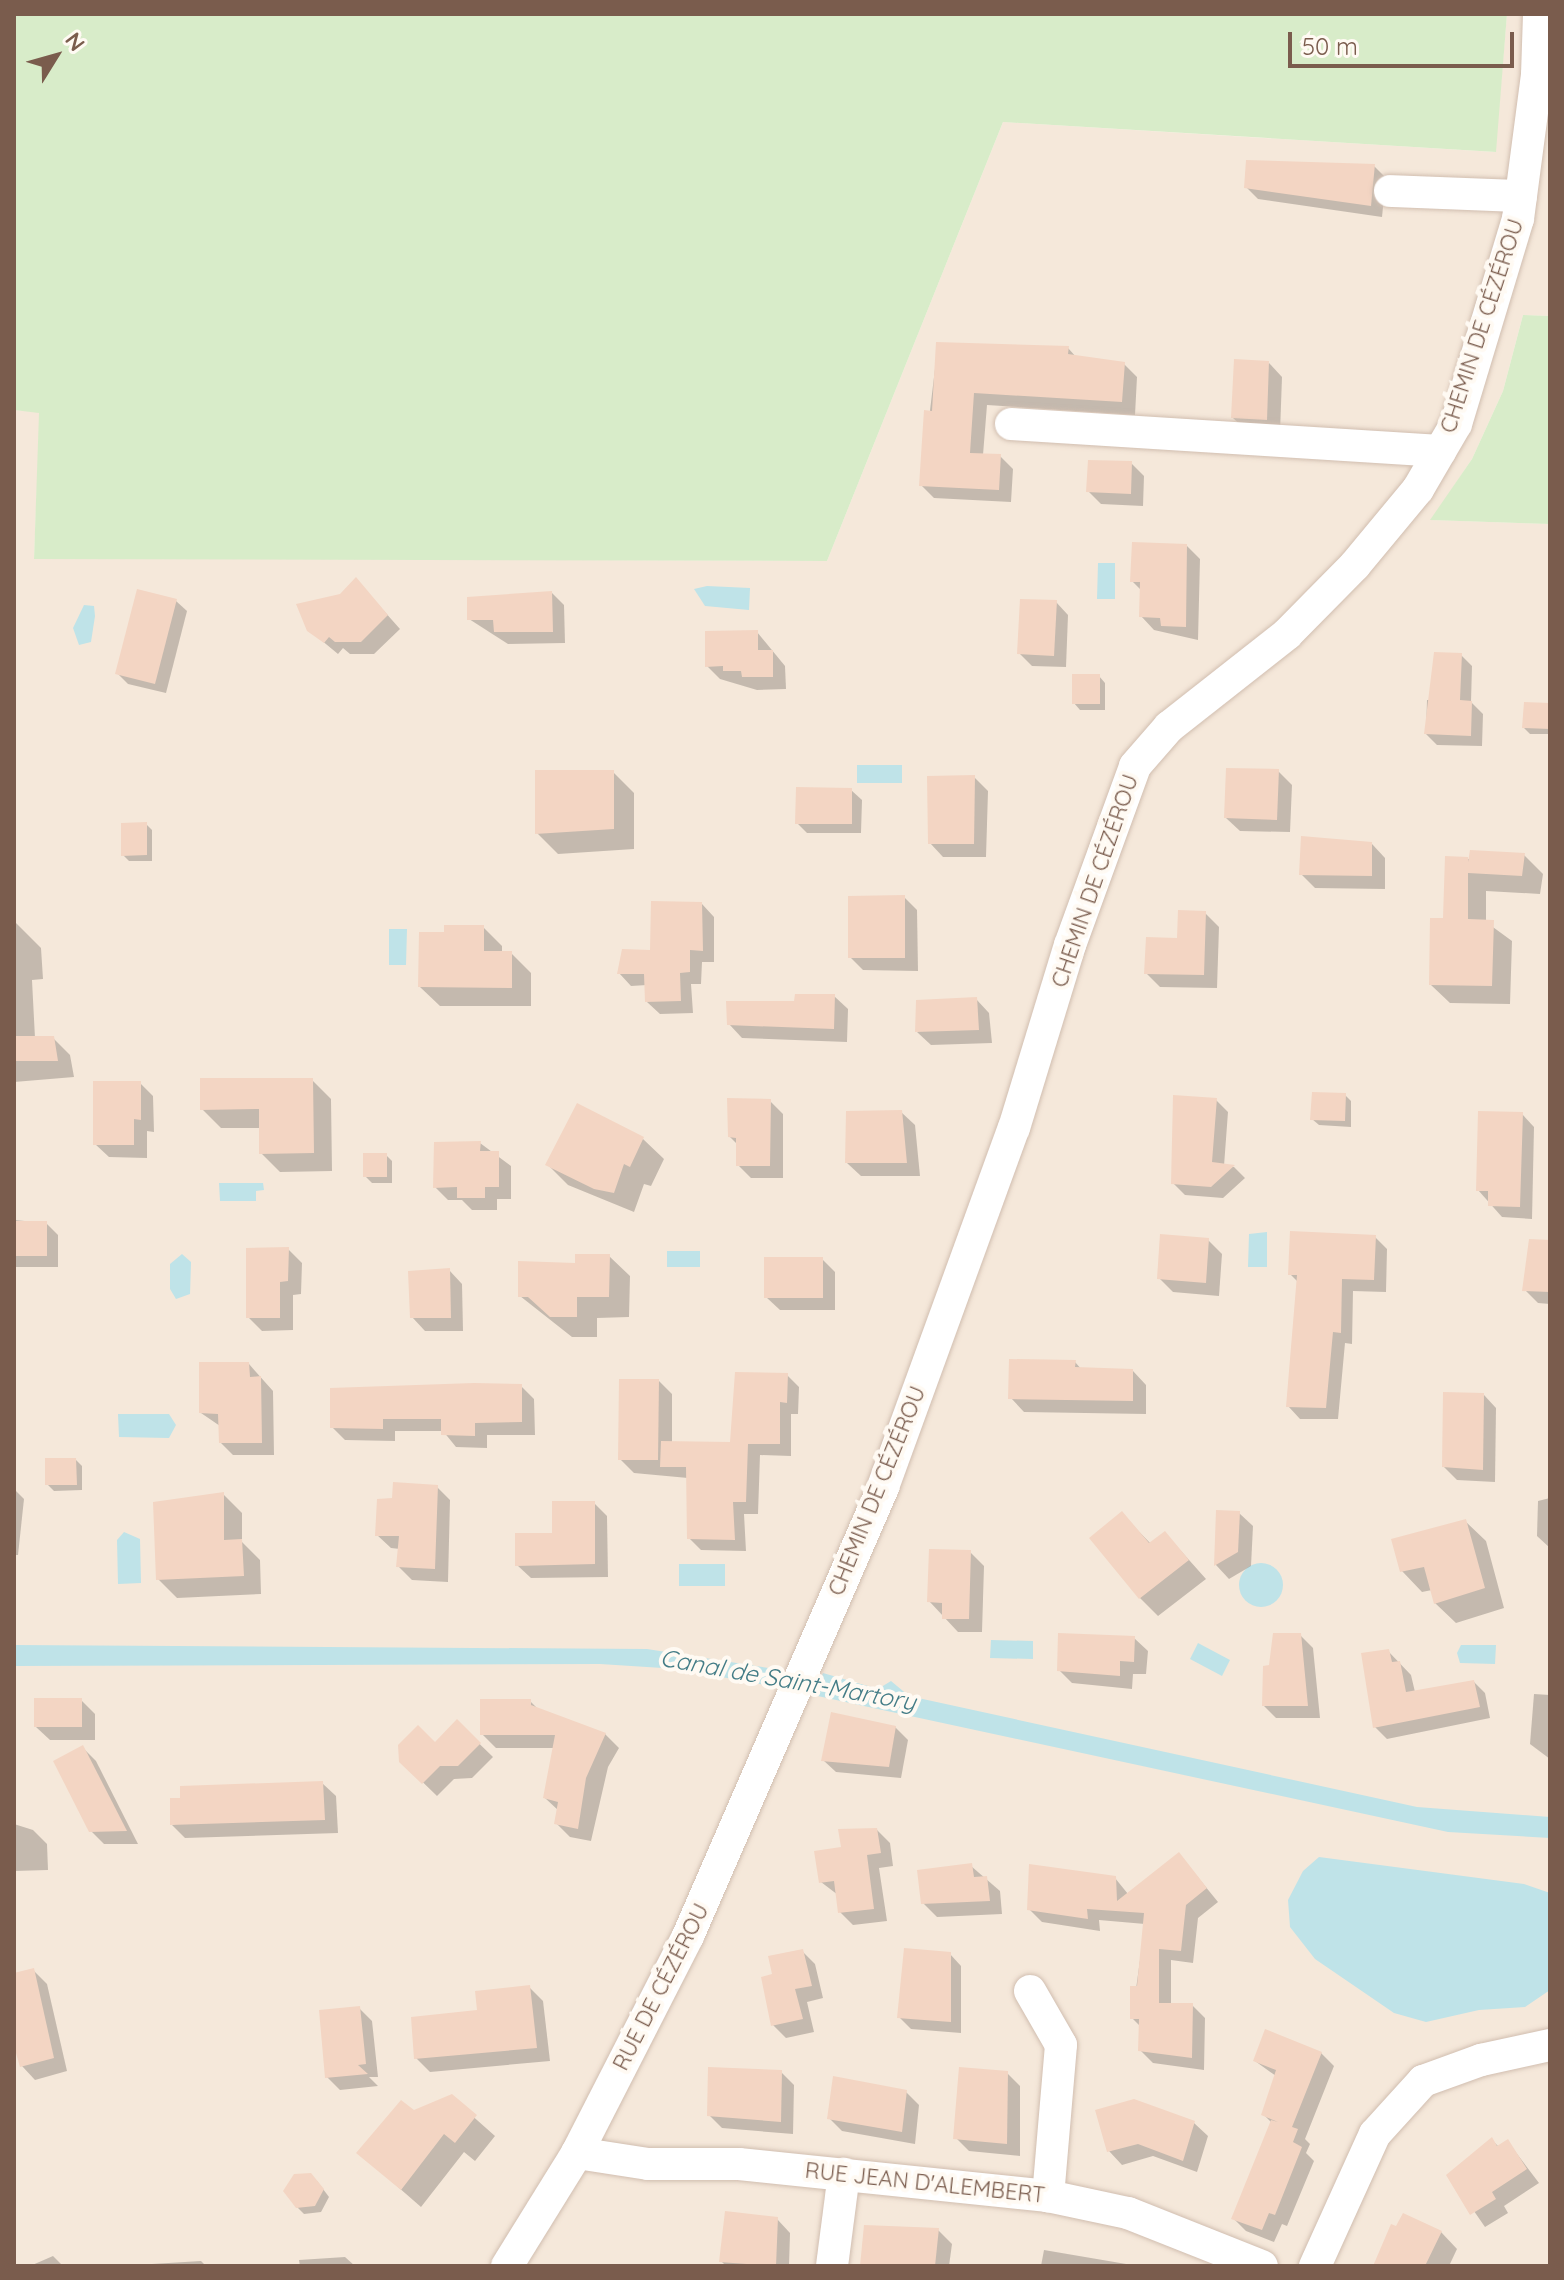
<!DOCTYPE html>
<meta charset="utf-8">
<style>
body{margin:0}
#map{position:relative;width:1564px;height:2280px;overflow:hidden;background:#fdf6ec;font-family:Quicksand,sans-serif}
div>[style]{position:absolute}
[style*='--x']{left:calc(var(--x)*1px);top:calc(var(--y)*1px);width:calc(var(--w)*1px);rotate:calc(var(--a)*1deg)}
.residential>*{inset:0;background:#f5e8da}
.green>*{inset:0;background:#d8ecc9}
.water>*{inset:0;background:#bfe3e8}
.round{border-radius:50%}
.shadow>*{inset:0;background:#0003}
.building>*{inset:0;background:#f3d5c3}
.roads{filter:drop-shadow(0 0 2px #d1beb0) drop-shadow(0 0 2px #d1beb0)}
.street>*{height:32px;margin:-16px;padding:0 16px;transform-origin:16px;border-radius:16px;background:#fff}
span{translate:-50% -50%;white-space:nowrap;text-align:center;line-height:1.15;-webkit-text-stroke:8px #fffaf3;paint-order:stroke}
.street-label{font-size:22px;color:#7a5c4d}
.water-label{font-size:24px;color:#437c86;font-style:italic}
.frame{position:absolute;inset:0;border:16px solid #7a5c4d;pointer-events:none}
.north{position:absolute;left:16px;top:16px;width:80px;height:80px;-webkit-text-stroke:6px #fffaf3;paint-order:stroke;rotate:53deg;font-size:22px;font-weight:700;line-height:32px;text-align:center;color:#7a5c4d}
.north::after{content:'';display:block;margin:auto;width:28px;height:36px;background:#7a5c4d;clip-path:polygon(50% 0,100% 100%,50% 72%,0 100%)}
.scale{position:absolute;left:1288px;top:32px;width:226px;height:36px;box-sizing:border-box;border:4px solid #7a5c4d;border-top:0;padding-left:10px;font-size:24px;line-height:28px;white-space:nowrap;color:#7a5c4d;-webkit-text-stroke:6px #fffaf3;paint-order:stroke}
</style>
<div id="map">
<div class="residential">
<div style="clip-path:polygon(1507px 14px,1550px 14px,1550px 316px,1523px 315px,1503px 391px,1472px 459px,1431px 520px,1550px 524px,1550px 2266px,14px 2266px,14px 410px,40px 412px,34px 558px,827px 561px,1003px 122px,1495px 152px)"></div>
</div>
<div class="green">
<div style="clip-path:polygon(14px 14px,1507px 14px,1496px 152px,1003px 122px,827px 561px,34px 559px,39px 413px,14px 410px)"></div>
<div style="clip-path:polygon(1523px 315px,1550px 316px,1550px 524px,1430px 520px,1472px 459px,1503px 391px)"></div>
</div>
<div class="water">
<div style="clip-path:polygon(1098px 563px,1115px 563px,1115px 599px,1097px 599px)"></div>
<div style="clip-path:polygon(707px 586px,750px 588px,749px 610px,705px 606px,694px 589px)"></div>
<div style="clip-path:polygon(84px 605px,94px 606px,95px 616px,91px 642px,79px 645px,73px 628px)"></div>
<div style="clip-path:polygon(857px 765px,902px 765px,902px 783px,857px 783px)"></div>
<div style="clip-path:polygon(389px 929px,407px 929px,406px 965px,389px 965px)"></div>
<div style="clip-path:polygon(219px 1183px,263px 1183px,264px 1190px,256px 1191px,256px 1201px,220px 1201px)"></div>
<div style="clip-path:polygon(1267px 1232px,1267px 1267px,1248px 1267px,1249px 1234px)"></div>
<div style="clip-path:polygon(667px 1251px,700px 1251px,700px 1267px,667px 1267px)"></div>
<div style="clip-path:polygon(182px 1254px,191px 1262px,190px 1294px,176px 1299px,170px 1289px,170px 1264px)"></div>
<div style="clip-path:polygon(118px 1414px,169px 1414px,176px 1425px,169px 1438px,119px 1437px)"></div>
<div style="clip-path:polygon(124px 1532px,140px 1539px,141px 1583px,118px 1584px,117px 1540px)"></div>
<div class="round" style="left:1239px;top:1563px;width:44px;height:44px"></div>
<div style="clip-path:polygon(679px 1564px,725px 1564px,725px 1586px,679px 1586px)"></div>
<div style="clip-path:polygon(991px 1640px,1033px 1641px,1033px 1659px,990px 1658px)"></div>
<div style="clip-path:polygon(1198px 1643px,1230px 1660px,1222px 1676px,1190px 1659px)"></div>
<div style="clip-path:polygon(14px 1645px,647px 1649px,781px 1670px,775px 1682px,766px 1685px,678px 1669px,600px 1664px,14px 1666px)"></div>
<div style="clip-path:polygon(1461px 1645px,1496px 1645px,1495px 1664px,1460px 1663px,1457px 1653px)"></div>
<div style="clip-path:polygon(823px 1673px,878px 1689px,891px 1681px,909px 1696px,1417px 1807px,1550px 1817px,1550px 1838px,1448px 1832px,813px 1695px)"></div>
<div style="clip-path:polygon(1319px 1857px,1524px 1884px,1550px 1893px,1550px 1990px,1525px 2007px,1479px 2010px,1426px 2022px,1394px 2013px,1315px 1959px,1290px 1927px,1288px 1900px,1303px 1871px)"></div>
</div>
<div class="shadow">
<div style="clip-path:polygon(1374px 166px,1386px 178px,1382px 217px,1258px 199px,1246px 187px)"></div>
<div style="clip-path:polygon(938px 344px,1068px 348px,1077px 358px,1124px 364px,1137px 377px,1135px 415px,987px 405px,983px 455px,1000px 456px,1013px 469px,1011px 502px,934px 498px,921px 485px)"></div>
<div style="clip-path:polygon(1269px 363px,1282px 377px,1280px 433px,1247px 431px,1233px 418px)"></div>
<div style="clip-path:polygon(1131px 463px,1144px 476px,1143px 506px,1101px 504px,1088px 491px)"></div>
<div style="clip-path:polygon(1187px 546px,1200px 559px,1198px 640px,1154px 630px,1141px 616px,1142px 591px,1132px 581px)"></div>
<div style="clip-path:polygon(1550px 565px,1550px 621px,1548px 620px)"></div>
<div style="clip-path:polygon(368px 593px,400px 629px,374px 654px,350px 654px,343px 648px,338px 654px,309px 630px)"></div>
<div style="clip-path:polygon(552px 593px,564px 605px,565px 643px,508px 644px,469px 619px)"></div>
<div style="clip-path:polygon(176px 601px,187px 611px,166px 693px,128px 684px,118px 674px)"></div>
<div style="clip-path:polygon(1056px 602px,1068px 615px,1066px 667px,1032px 666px,1019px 653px)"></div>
<div style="clip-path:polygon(757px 632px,785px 666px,786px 689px,757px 690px,720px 679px,707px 666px)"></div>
<div style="clip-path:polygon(1461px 655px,1472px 666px,1471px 702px,1483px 714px,1482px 746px,1437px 745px,1426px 734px,1427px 700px,1433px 700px)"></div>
<div style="clip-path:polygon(1099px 676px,1105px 683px,1105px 710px,1080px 710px,1074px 703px)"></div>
<div style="clip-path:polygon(1550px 705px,1550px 734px,1530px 734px,1524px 728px)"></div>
<div style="clip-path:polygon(1278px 771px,1292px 785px,1290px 832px,1240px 831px,1226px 818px)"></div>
<div style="clip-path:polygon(613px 772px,634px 793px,634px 849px,558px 854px,537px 833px)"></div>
<div style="clip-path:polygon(974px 777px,988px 791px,986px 857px,943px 857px,930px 843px)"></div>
<div style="clip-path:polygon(851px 790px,862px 800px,861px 833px,807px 833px,797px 823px)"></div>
<div style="clip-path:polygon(146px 824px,152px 830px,152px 861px,129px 861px,123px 855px)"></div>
<div style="clip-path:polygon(1372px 844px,1385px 858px,1385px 889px,1315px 888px,1301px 874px)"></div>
<div style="clip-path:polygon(1524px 855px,1543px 874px,1540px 894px,1486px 891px,1486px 922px,1512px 941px,1510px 1004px,1450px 1003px,1431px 985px,1445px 920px,1468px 859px)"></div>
<div style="clip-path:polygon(904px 897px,917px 910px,918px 971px,863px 970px,850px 957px)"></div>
<div style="clip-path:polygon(702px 904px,714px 917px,714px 962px,702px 962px,701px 984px,691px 984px,693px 1013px,660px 1014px,647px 1002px,647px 985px,631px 986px,619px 973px,652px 952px)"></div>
<div style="clip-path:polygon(1205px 913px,1219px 927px,1217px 988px,1160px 987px,1146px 973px)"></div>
<div style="clip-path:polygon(14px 921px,41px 948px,43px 979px,32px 980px,35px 1038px,53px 1038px,70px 1055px,74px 1077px,14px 1082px)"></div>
<div style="clip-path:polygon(483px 927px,502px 946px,502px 953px,511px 953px,531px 973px,531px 1006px,440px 1006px,420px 987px,446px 934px)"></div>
<div style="clip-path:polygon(834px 996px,848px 1009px,847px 1042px,742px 1038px,729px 1024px)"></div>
<div style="clip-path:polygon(976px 999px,989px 1013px,992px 1043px,931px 1045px,917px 1032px)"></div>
<div style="clip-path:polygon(312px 1080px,331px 1099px,332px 1171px,280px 1172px,261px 1153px,261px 1128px,221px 1128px,202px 1109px)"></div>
<div style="clip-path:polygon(140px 1083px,153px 1096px,154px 1132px,147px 1131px,147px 1158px,109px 1157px,95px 1144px)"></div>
<div style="clip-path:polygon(1345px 1095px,1351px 1101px,1351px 1127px,1319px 1125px,1312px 1119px)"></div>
<div style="clip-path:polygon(1216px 1100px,1228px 1112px,1224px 1166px,1234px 1167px,1245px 1178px,1223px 1198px,1185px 1195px,1173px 1183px)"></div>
<div style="clip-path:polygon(770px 1101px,783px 1114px,783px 1178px,751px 1178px,738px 1165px,738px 1145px,730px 1137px)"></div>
<div style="clip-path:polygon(901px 1112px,915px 1125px,920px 1176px,861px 1176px,847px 1163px)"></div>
<div style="clip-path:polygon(1522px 1114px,1534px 1127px,1532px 1219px,1502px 1217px,1478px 1190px)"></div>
<div style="clip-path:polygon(643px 1139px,664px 1159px,651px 1186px,644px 1184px,634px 1212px,568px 1185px,547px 1164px)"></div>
<div style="clip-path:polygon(480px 1143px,511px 1166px,511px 1199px,497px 1199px,497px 1210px,472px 1210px,462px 1200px,448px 1200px,435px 1187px)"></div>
<div style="clip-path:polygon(386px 1155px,392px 1161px,392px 1183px,372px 1183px,365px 1176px)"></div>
<div style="clip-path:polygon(14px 1220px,46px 1223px,58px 1235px,58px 1267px,14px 1267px)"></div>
<div style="clip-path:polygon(1375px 1237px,1387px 1249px,1386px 1292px,1353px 1291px,1352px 1344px,1345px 1343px,1338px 1419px,1300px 1419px,1288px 1406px,1298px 1282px,1290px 1274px)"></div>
<div style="clip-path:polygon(1208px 1240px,1222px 1254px,1219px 1296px,1173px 1292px,1159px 1278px)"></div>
<div style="clip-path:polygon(1550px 1242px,1550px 1304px,1538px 1303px,1525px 1290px)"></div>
<div style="clip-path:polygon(288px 1249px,302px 1263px,301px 1294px,293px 1295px,293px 1330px,262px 1331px,248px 1317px)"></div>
<div style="clip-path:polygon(609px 1256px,630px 1276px,629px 1317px,597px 1318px,597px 1337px,572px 1337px,520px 1296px,577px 1265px)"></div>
<div style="clip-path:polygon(822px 1259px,835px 1272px,835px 1310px,780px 1310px,766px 1297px)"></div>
<div style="clip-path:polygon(449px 1270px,462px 1284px,463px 1331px,425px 1331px,412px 1317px)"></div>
<div style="clip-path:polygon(1075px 1362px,1082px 1370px,1133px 1371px,1146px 1385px,1146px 1414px,1024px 1412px,1011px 1398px)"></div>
<div style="clip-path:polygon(249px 1364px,273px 1391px,274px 1455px,233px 1455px,221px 1443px,220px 1426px,201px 1413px)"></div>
<div style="clip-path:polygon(787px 1375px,799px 1387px,798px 1414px,791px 1414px,791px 1456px,760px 1455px,758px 1514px,744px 1514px,746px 1551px,701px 1550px,689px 1538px,688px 1478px,634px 1473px,620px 1459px,659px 1381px,672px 1394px,672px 1443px,732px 1444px)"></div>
<div style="clip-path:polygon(521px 1386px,534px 1399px,535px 1435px,487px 1435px,487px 1448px,456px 1447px,443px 1431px,395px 1431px,395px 1441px,345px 1440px,332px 1427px)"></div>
<div style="clip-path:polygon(1484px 1395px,1496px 1408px,1495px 1482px,1457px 1480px,1444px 1467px)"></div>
<div style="clip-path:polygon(76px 1460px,82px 1466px,82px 1490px,54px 1491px,47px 1484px)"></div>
<div style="clip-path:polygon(437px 1487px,450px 1500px,448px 1582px,412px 1580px,398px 1566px,400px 1549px,391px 1548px,377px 1535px,394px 1500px)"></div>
<div style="clip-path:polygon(14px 1489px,24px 1499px,18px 1555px,14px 1555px)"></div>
<div style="clip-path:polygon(223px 1494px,242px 1513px,242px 1542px,260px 1560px,261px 1594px,177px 1598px,158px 1579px)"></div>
<div style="clip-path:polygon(1550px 1498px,1550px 1548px,1537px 1536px,1538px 1501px)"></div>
<div style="clip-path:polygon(594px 1503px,607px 1516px,608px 1577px,531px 1578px,517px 1565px)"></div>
<div style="clip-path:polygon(1218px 1512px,1239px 1513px,1253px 1526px,1251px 1566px,1229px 1579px,1216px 1565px)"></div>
<div style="clip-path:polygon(1122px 1514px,1151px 1544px,1165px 1533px,1206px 1579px,1158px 1616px,1140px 1598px)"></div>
<div style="clip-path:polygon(1465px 1521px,1486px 1541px,1504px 1608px,1456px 1623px,1435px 1603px,1432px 1590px,1422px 1592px,1402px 1571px)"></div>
<div style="clip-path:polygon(970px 1552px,984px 1566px,982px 1632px,958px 1632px,929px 1601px)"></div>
<div style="clip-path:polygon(1300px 1635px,1313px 1648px,1320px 1718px,1276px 1718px,1264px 1706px,1271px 1667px)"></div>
<div style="clip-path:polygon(1134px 1638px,1148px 1651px,1146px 1674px,1133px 1674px,1132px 1689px,1072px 1683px,1059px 1670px)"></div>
<div style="clip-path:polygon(1388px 1651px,1411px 1675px,1415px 1692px,1474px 1682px,1485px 1693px,1490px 1718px,1387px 1739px,1375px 1727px)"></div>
<div style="clip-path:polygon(1534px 1694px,1550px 1695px,1550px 1759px,1530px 1744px)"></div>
<div style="clip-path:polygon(81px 1700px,95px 1714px,95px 1740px,50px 1740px,36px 1727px)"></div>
<div style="clip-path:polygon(530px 1701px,539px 1710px,605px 1734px,619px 1748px,608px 1767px,591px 1841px,570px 1837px,556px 1823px,559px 1811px,545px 1798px,555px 1748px,496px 1748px,482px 1734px)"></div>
<div style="clip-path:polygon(457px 1722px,493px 1757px,472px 1778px,454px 1779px,437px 1796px,401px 1761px,435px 1745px)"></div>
<div style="clip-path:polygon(895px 1727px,908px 1740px,901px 1778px,836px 1772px,823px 1760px)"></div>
<div style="clip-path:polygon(83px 1748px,96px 1761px,138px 1844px,104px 1844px,90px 1830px)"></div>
<div style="clip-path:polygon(322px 1783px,336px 1796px,338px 1833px,185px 1838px,172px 1825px)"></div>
<div style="clip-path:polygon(14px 1824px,33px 1830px,47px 1844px,48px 1870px,14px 1871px)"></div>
<div style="clip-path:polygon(877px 1830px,890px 1843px,893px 1866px,879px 1868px,887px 1921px,853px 1925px,840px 1912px,838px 1895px,821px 1882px,843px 1849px)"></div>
<div style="clip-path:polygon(1179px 1854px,1218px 1902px,1198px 1918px,1193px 1963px,1171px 1960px,1171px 2005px,1192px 2005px,1205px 2018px,1204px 2070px,1153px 2063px,1140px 2050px,1141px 2027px,1132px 2018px,1145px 1924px,1099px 1920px,1100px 1931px,1042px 1922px,1029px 1909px,1115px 1878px,1128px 1894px)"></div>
<div style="clip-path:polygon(971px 1866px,1000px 1891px,1002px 1914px,937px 1917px,923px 1903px)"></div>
<div style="clip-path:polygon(802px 1951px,815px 1964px,823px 1998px,807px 2002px,814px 2032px,786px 2038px,773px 2025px,774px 1976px)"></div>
<div style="clip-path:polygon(950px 1954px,961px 1966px,961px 2033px,911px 2029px,899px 2017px)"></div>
<div style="clip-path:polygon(33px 1970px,47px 1984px,67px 2071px,35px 2080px,22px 2066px,14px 2039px,14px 1975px)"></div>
<div style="clip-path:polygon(529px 1987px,543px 2001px,550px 2061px,430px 2072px,416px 2058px,480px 2012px)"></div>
<div style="clip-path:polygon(359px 2008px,372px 2021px,378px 2077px,369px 2077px,378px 2086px,340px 2090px,327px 2077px)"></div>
<div style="clip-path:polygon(1321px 2053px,1334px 2066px,1305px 2139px,1310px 2144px,1306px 2153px,1314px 2161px,1287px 2226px,1282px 2224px,1274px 2242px,1246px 2231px,1233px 2218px,1272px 2123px,1263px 2114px,1276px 2076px,1255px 2061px)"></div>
<div style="clip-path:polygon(781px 2072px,794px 2085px,793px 2134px,722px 2128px,709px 2115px)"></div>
<div style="clip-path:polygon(1007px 2073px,1020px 2086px,1020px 2156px,969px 2151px,956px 2138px)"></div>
<div style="clip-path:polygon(834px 2078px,906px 2092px,919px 2105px,915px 2144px,842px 2131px,829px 2118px)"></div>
<div style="clip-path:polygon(451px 2097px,495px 2136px,475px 2161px,464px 2152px,421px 2207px,359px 2153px,414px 2113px)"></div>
<div style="clip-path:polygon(1194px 2123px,1208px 2136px,1197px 2172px,1153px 2156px,1122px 2165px,1109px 2151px)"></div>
<div style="clip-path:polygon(1492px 2140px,1499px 2147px,1508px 2142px,1539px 2183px,1504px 2206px,1508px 2213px,1485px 2227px,1449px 2175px)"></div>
<div style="clip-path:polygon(317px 2181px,329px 2197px,321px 2212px,304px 2214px,297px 2207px)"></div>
<div style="clip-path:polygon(1403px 2216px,1441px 2232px,1457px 2249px,1449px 2266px,1374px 2266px)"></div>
<div style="clip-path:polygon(777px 2219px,790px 2233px,789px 2266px,726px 2266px,721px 2261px)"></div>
<div style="clip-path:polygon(938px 2230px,952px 2244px,949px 2266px,862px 2266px)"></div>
<div style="clip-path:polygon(1044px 2250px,1132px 2265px,1133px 2266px,1041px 2266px)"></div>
<div style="clip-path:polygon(53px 2256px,63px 2266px,30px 2266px)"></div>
<div style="clip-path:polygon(345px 2257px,355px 2266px,300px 2266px,299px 2260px)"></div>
<div style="clip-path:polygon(201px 2261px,206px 2266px,119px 2266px)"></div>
</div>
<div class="building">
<div style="clip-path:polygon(1246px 160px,1375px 164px,1371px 206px,1244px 188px)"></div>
<div style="clip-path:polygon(936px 342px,1069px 346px,1068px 354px,1125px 362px,1122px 402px,974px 393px,970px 453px,1001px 454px,999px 490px,919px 486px,924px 410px,932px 411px)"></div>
<div style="clip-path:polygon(1234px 359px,1269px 361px,1267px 420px,1231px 418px)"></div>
<div style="clip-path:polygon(1088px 460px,1132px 461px,1131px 494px,1086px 492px)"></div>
<div style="clip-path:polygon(1132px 542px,1187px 544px,1186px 627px,1161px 626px,1160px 618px,1139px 617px,1140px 582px,1130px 582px)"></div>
<div style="clip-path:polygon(356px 577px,388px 615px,361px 642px,335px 642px,329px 637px,324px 643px,307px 631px,296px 604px,340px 594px)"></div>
<div style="clip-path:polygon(137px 589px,177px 599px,155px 684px,115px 674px)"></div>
<div style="clip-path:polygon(552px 591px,553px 632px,494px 632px,493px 620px,467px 620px,467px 597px)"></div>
<div style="clip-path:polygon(1020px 599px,1057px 600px,1054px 656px,1017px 654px)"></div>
<div style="clip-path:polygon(758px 630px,758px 650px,773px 650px,773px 677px,742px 677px,741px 671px,723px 671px,723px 666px,705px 667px,705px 631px)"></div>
<div style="clip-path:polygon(1434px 652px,1462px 653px,1460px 700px,1472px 701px,1471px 736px,1424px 734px)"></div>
<div style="clip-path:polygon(1072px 674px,1100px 674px,1100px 704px,1072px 704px)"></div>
<div style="clip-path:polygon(1524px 702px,1550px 703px,1550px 729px,1522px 728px)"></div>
<div style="clip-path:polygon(1226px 768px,1279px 769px,1277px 820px,1224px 818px)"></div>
<div style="clip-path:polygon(535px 770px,614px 770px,614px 829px,535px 834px)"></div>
<div style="clip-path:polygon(975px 775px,974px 844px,928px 844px,927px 776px)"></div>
<div style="clip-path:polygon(796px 787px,852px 788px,852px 824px,795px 824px)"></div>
<div style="clip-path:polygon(147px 822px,147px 855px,121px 856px,121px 823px)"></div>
<div style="clip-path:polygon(1301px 836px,1372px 842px,1372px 876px,1299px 875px)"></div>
<div style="clip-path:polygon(1470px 850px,1525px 853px,1522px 876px,1468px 873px,1468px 919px,1494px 920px,1492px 986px,1429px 985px,1430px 918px,1443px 918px,1445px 856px,1468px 857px,1468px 862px)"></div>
<div style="clip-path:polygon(905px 895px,905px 958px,848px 958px,848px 896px)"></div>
<div style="clip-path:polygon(651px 901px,702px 902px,703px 951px,690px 950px,690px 972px,680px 973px,681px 1001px,645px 1002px,644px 974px,617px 974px,622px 949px,650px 950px)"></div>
<div style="clip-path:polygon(1178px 910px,1206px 911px,1204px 975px,1144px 974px,1146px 937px,1177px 938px)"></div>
<div style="clip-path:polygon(444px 925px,484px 925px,484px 951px,512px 951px,512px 988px,418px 987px,419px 932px,444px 932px)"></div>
<div style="clip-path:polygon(795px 994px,835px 994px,834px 1029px,727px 1025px,726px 1001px,794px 1001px)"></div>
<div style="clip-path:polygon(977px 997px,979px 1030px,915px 1032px,916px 1000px)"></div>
<div style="clip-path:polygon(14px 1036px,54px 1036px,58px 1061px,14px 1061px)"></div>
<div style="clip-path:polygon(200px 1078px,313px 1078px,314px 1153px,259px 1154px,259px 1109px,200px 1110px)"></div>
<div style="clip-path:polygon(93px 1081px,141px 1081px,141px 1120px,134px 1119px,134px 1145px,93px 1145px)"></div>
<div style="clip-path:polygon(1312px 1092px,1346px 1093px,1345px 1121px,1310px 1120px)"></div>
<div style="clip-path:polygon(1173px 1095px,1217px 1098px,1212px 1162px,1235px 1165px,1211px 1187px,1171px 1184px)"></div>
<div style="clip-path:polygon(727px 1098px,771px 1099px,770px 1166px,736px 1166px,736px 1138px,728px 1137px)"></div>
<div style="clip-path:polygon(577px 1103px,644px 1137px,630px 1167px,624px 1164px,614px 1193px,594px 1189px,545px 1165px)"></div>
<div style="clip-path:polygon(902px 1110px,907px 1163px,845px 1163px,846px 1111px)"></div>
<div style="clip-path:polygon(1478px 1111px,1523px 1112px,1520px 1207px,1488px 1206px,1488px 1191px,1476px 1191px)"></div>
<div style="clip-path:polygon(481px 1141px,480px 1151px,499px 1151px,499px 1187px,485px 1187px,485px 1198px,457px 1198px,457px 1187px,433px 1188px,434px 1142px)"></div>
<div style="clip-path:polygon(363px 1153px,387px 1153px,387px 1177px,363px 1177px)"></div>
<div style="clip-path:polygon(14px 1221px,47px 1221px,47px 1256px,14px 1256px)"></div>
<div style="clip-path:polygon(1290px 1231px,1376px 1235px,1374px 1280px,1342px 1279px,1341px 1333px,1333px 1332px,1326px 1408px,1286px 1407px,1297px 1275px,1288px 1275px)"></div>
<div style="clip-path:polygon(1160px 1234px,1209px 1238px,1206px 1283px,1157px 1279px)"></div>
<div style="clip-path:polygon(1529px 1239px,1550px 1240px,1550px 1292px,1522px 1291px)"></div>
<div style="clip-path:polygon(289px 1247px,288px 1281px,280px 1282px,280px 1318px,246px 1318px,246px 1248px)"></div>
<div style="clip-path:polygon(575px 1254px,610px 1254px,609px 1297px,577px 1297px,577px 1317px,550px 1317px,528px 1297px,518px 1297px,518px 1261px,575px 1263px)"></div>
<div style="clip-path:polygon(764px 1257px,823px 1257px,823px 1298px,764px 1298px)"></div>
<div style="clip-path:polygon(450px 1268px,451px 1318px,410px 1318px,408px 1271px)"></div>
<div style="clip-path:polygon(1009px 1359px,1076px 1360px,1075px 1367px,1133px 1369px,1133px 1401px,1008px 1399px)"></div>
<div style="clip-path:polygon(199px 1362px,249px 1362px,250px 1377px,261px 1376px,262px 1443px,219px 1443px,218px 1414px,199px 1413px)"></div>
<div style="clip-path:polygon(735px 1372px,788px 1373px,787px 1403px,780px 1402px,780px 1444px,748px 1444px,746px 1502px,733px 1502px,735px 1540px,687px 1539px,686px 1467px,660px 1467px,661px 1441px,730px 1442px)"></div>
<div style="clip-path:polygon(619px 1379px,659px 1379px,658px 1460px,618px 1460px)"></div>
<div style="clip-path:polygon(474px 1383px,522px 1384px,522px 1422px,475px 1423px,475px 1436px,441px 1435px,441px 1419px,383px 1419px,383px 1429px,330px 1428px,330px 1388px)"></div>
<div style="clip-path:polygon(1443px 1392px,1484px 1393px,1483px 1470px,1442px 1467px)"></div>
<div style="clip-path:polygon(45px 1458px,76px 1458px,77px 1485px,45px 1485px)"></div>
<div style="clip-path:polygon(393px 1482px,438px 1485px,435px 1569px,396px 1567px,399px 1536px,375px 1536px,377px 1499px,392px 1498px)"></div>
<div style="clip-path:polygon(224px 1492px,224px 1540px,242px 1539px,244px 1576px,156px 1580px,153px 1502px)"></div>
<div style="clip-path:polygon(552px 1501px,595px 1501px,595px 1564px,515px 1566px,515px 1533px,552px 1533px)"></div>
<div style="clip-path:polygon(1216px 1510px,1240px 1511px,1238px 1552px,1214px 1566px)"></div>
<div style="clip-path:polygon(1122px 1511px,1149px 1543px,1165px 1531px,1189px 1560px,1139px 1599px,1089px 1538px)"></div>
<div style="clip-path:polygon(1466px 1519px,1485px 1588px,1434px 1604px,1424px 1567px,1400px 1572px,1391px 1539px)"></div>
<div style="clip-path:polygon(929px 1549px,971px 1550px,969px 1619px,942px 1619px,942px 1603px,927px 1602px)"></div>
<div style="clip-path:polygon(1058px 1633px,1135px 1636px,1134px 1662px,1120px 1661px,1120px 1676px,1057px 1671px)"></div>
<div style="clip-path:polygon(1273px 1633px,1301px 1633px,1308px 1706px,1262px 1706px,1263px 1666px,1269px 1665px)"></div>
<div style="clip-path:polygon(1389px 1649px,1392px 1662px,1400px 1661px,1406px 1692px,1474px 1680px,1480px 1707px,1373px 1728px,1361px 1653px)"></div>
<div style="clip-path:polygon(34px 1698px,82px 1698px,82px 1727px,34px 1727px)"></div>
<div style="clip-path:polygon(480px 1699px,531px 1699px,531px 1705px,606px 1733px,586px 1778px,578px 1829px,554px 1824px,558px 1802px,543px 1798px,555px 1735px,480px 1735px)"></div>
<div style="clip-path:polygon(831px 1712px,896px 1726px,889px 1767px,821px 1761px)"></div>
<div style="clip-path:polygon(457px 1719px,481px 1743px,458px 1766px,440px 1766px,422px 1784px,399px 1762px,398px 1745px,418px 1725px,435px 1742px)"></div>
<div style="clip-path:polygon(83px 1745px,127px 1831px,89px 1832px,53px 1761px)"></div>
<div style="clip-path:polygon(323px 1781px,325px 1820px,170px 1825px,170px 1798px,180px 1798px,180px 1786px)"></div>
<div style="clip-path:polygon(877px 1828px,881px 1853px,867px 1855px,874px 1909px,838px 1913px,834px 1881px,819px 1883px,814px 1851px,841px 1847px,838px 1829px)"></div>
<div style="clip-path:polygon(1179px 1852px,1207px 1888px,1186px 1905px,1181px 1951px,1159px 1949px,1159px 2003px,1193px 2003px,1192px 2058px,1138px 2051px,1139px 2019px,1130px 2019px,1130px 1986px,1137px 1986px,1144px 1913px,1087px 1909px,1088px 1919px,1027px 1910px,1029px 1864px,1116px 1876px,1117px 1901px)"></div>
<div style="clip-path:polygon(972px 1863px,974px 1877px,987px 1876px,990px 1901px,921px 1904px,917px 1870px)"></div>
<div style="clip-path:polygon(904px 1948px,951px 1952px,951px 2022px,897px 2018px)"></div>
<div style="clip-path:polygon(803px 1949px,812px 1986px,795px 1989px,803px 2019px,771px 2026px,761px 1977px,772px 1974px,768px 1956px)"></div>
<div style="clip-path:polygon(34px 1968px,54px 2058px,20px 2067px,14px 2046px,14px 1973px)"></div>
<div style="clip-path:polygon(530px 1985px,537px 2048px,414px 2059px,411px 2017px,477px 2010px,475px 1991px)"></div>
<div style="clip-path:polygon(360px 2006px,366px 2064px,358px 2065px,368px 2074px,325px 2078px,319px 2010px)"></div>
<div style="clip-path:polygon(1265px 2029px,1322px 2052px,1292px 2127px,1298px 2129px,1293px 2142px,1302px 2147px,1275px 2215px,1269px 2213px,1262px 2230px,1231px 2219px,1271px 2120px,1278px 2122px,1261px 2115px,1276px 2070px,1253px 2061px)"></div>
<div style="clip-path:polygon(708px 2067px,782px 2070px,781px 2122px,707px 2116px)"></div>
<div style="clip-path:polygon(959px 2067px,1008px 2071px,1007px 2144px,953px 2139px)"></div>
<div style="clip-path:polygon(833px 2076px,907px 2090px,902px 2132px,827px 2119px)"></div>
<div style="clip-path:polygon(452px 2094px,477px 2115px,455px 2143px,444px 2134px,401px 2190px,356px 2153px,401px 2100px,414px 2110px)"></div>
<div style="clip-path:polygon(1134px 2099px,1195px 2121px,1183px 2161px,1138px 2144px,1107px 2152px,1095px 2110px)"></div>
<div style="clip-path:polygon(1492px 2137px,1497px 2146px,1508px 2139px,1527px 2169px,1492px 2192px,1496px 2199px,1470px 2215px,1446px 2175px)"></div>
<div style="clip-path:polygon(311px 2173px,324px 2189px,315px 2206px,296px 2208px,283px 2191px,294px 2174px)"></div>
<div style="clip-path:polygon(725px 2211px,778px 2217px,776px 2266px,719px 2262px)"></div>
<div style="clip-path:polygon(1403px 2213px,1442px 2231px,1425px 2266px,1373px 2266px,1391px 2224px,1396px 2226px)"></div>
<div style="clip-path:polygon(864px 2225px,939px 2228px,935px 2266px,860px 2266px)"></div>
</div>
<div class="roads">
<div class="street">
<div style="--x:1390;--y:191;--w:131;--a:2.2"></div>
<div style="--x:1011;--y:424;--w:430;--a:3.6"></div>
<div style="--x:1030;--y:1991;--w:62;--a:60.1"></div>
<div style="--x:1061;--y:2045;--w:152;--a:94.9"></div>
<div style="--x:577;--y:2153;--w:72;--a:8.8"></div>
<div style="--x:648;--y:2164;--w:91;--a:0"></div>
<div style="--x:739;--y:2164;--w:311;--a:5.9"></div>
<div style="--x:1048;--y:2196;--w:82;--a:12"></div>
<div style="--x:1128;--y:2213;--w:144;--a:21.6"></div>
<div style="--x:507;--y:2266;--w:133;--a:-58.2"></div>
<div style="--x:577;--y:2153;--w:244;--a:-62.9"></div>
<div style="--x:688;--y:1936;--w:490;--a:-66.5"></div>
<div style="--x:883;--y:1487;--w:382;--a:-70"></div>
<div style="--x:1014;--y:1128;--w:191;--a:-73"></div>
<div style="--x:1070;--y:945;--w:190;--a:-70"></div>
<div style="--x:1135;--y:766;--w:52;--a:-48.9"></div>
<div style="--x:1169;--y:727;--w:150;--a:-38.2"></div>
<div style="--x:1287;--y:634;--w:97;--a:-45.4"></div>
<div style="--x:1355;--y:565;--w:99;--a:-50.3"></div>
<div style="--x:1418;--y:489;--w:75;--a:-59.7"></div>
<div style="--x:1456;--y:424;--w:214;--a:-73.2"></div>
<div style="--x:1518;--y:219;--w:145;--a:-82.5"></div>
<div style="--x:1537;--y:75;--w:61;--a:-88.1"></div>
<div style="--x:832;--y:2266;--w:93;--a:-82.6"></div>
<div style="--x:1315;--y:2266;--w:145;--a:-65.6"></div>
<div style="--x:1375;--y:2134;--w:72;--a:-47.8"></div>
<div style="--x:1423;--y:2081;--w:62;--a:-19.9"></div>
<div style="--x:1481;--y:2060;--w:71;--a:-12.3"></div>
</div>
</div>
<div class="street-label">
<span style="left:1482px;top:326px;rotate:-72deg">CHEMIN DE CÉZÉROU</span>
<span style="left:1095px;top:881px;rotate:-71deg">CHEMIN DE CÉZÉROU</span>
<span style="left:877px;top:1491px;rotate:-68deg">CHEMIN DE CÉZÉROU</span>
<span style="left:661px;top:1987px;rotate:-63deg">RUE DE CÉZÉROU</span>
<span style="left:925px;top:2183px;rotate:6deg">RUE JEAN D'ALEMBERT</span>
</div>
<div class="water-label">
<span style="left:788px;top:1680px;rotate:10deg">Canal de Saint-Martory</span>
</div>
<div class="frame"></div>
<div class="north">N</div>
<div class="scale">50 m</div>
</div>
